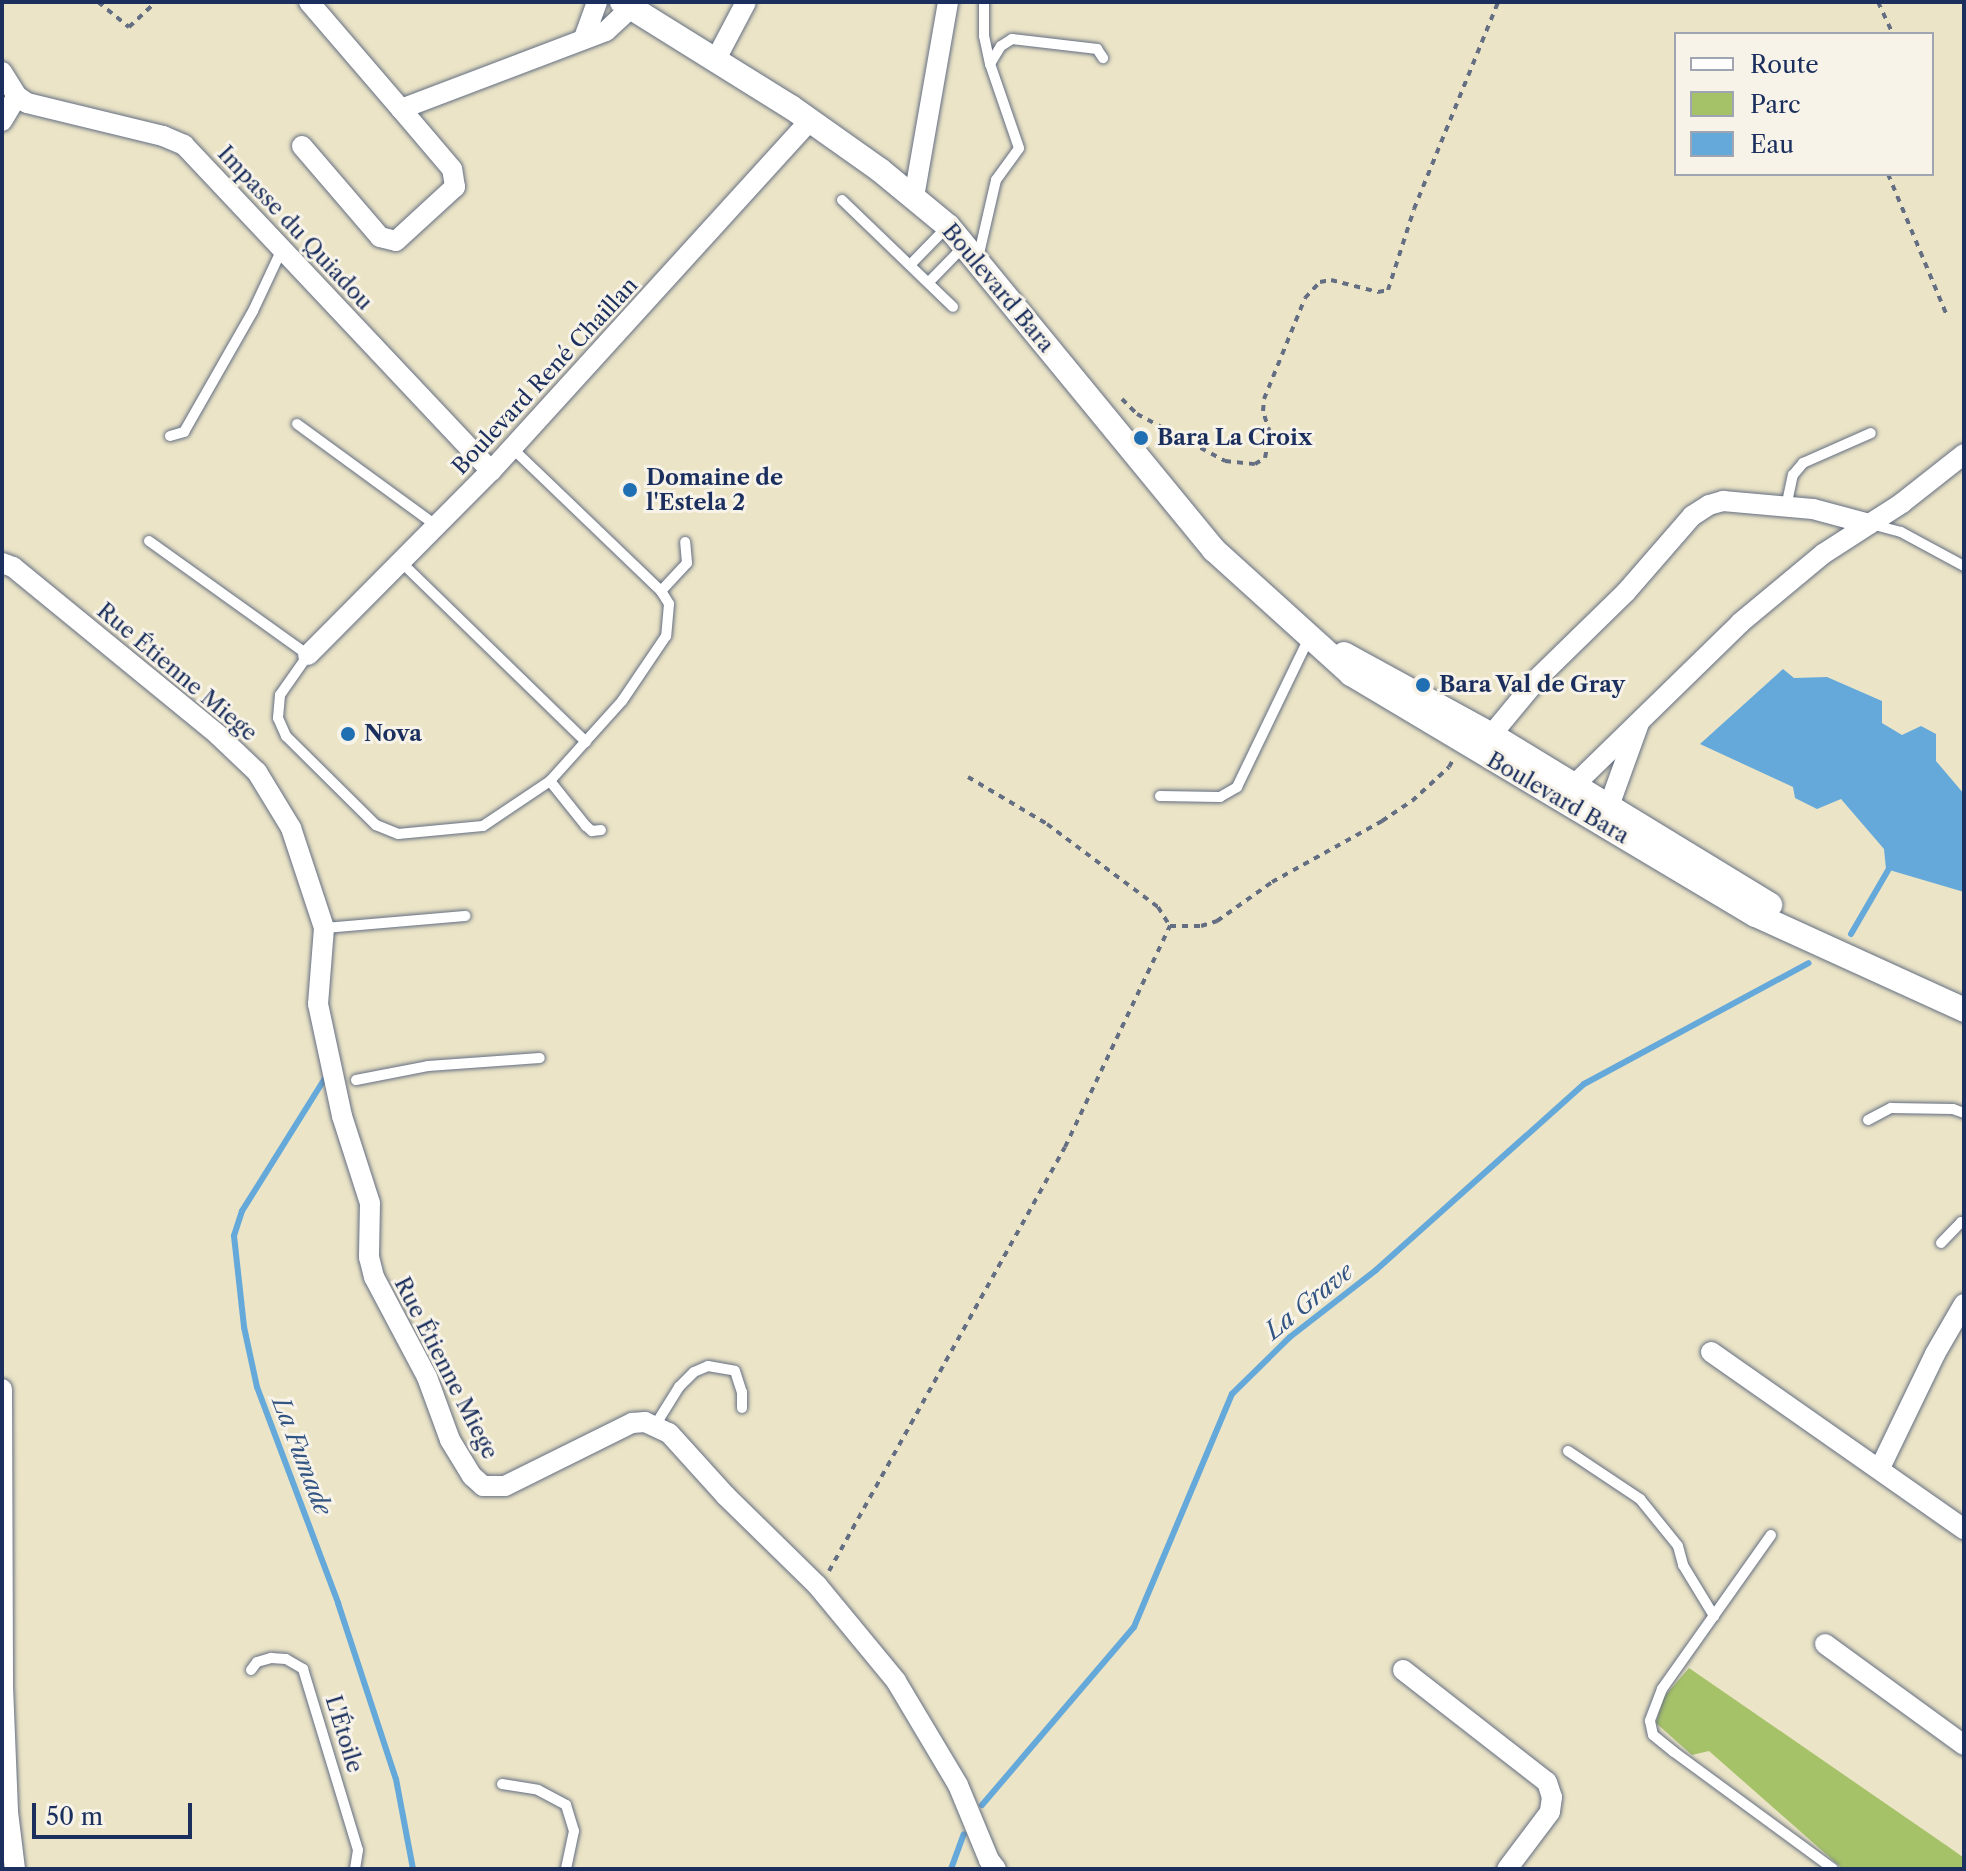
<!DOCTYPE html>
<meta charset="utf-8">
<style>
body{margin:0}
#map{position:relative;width:1966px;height:1871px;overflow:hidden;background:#ebe4c6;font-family:"Libre Caslon Text",serif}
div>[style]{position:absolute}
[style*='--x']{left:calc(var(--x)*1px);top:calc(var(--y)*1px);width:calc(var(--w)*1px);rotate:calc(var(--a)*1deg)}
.green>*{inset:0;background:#a6c269}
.water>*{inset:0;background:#65a9da}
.stream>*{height:6px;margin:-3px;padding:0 3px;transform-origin:3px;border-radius:3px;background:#65a9da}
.path>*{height:4px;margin-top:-2px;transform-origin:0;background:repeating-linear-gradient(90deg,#646e82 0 6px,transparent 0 12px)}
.roads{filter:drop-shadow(0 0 2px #646e82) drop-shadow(0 0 2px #646e82)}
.service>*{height:10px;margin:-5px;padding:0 5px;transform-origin:5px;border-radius:5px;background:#fff}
.minor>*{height:20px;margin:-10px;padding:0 10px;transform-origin:10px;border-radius:10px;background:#fff}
.tertiary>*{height:24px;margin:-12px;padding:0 12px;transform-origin:12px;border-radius:12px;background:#fff}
.dots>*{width:22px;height:22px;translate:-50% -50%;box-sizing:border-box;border:4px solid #f7f3e8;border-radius:50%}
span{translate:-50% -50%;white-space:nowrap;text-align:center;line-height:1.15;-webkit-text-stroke:6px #f7f3e8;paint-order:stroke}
.street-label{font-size:22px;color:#1b2f5e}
.poi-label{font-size:22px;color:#1b2f5e;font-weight:700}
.left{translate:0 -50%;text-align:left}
.water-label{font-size:24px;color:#315483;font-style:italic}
.frame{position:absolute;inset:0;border:4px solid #1b2f5e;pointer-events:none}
.legend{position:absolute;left:1674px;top:32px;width:260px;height:144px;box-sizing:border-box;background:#f7f3e8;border:2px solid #9fa5b1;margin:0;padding:10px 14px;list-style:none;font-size:24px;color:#1b2f5e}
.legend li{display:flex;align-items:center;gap:16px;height:40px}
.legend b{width:40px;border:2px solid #9fa5b1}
.scale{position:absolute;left:32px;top:1803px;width:160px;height:36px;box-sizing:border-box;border:4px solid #1b2f5e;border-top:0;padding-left:10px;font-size:24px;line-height:28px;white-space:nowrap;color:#1b2f5e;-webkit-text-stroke:6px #f7f3e8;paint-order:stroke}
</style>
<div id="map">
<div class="green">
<div style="clip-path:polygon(1689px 1668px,1953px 1850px,1964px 1858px,1964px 1869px,1843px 1869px,1709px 1751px,1692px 1755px,1656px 1723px,1663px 1698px)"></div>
</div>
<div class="water">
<div style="clip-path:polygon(1783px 669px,1794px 678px,1827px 677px,1882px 701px,1882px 723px,1902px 735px,1921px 726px,1936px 734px,1936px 761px,1964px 794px,1964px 892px,1886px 869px,1884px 849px,1841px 799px,1817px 809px,1795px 798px,1793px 787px,1700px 744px)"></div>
</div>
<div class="stream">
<div style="--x:1851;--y:934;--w:78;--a:-59.8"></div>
<div style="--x:327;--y:1075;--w:160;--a:122"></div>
<div style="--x:242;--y:1211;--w:26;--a:108"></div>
<div style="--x:234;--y:1236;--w:92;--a:83.7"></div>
<div style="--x:244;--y:1327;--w:61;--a:77.8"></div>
<div style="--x:257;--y:1387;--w:231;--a:69.4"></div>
<div style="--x:338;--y:1603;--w:185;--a:71.8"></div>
<div style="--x:396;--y:1779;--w:92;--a:79.3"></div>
<div style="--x:982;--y:1805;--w:234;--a:-49.5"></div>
<div style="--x:1134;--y:1627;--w:253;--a:-67.2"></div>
<div style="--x:1232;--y:1394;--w:81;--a:-44.5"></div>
<div style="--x:1290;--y:1337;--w:109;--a:-37.9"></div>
<div style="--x:1376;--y:1270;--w:279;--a:-41.8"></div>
<div style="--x:1584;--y:1084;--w:255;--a:-28.3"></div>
<div style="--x:951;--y:1869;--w:37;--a:-70"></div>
</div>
<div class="path">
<div style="--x:98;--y:2;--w:40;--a:39"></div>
<div style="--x:129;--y:27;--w:37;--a:-43"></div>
<div style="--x:1878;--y:2;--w:35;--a:65"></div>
<div style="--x:1888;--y:174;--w:154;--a:67.4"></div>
<div style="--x:1122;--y:399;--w:21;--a:45"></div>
<div style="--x:1137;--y:414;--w:100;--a:28.1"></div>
<div style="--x:1225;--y:461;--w:30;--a:6"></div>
<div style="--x:1255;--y:464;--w:12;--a:-31"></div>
<div style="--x:1265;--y:458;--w:25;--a:-79"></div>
<div style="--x:1270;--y:433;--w:23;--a:-108"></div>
<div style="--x:1263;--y:411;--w:12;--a:-85"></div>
<div style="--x:1264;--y:399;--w:109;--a:-67.9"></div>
<div style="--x:1305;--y:298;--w:22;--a:-47"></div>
<div style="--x:1320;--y:282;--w:11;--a:-10"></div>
<div style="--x:1331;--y:280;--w:49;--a:14.3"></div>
<div style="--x:1378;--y:292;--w:10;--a:-11"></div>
<div style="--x:1388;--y:290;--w:85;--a:-72.2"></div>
<div style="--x:1414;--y:209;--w:223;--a:-67.9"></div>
<div style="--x:968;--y:777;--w:92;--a:30.7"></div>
<div style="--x:1047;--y:824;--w:139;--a:36.8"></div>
<div style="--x:1158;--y:907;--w:22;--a:58"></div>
<div style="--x:1170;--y:926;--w:31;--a:0"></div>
<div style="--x:1201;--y:926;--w:17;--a:-17"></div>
<div style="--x:1217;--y:921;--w:67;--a:-35.3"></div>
<div style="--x:1272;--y:882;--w:126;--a:-29"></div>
<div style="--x:1382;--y:821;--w:36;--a:-34"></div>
<div style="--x:1412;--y:801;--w:50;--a:-42.6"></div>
<div style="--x:1449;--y:767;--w:10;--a:-61"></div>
<div style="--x:829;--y:1571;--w:485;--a:-60.9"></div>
<div style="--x:1065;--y:1147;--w:245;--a:-64.6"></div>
</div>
<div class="roads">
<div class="service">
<div style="--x:990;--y:64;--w:21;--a:-59"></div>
<div style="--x:1001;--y:46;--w:13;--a:-32"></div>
<div style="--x:1012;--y:39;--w:86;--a:6.7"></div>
<div style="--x:1097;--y:49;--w:11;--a:56"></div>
<div style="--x:842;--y:200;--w:154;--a:43.9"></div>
<div style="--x:978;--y:258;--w:80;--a:-77"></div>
<div style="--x:996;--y:180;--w:39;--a:-54"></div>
<div style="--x:1019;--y:148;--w:89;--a:-109"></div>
<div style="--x:990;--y:64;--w:29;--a:-102"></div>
<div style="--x:984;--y:36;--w:34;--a:-90"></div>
<div style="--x:910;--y:265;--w:53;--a:-45.8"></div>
<div style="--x:929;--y:282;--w:49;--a:-45.8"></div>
<div style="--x:297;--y:424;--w:173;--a:36.1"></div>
<div style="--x:170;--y:436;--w:15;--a:-16"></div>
<div style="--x:184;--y:432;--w:139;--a:-60.3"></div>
<div style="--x:253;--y:311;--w:68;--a:-64.9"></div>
<div style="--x:512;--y:448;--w:207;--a:43.8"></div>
<div style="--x:661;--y:591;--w:15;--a:58"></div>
<div style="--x:669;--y:604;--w:32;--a:95"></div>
<div style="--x:666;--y:636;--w:78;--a:124.1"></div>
<div style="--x:622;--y:701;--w:108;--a:132"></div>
<div style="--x:550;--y:781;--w:58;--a:51.3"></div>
<div style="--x:586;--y:826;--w:8;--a:40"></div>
<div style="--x:592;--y:831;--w:9;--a:-6"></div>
<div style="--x:1786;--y:507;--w:33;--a:-78"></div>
<div style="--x:1793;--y:475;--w:16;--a:-50"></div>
<div style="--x:1803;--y:463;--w:74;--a:-23.8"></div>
<div style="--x:1871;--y:524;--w:31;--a:15"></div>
<div style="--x:1901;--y:532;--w:72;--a:28.4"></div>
<div style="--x:149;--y:541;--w:196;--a:35.6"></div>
<div style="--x:308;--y:655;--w:49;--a:125"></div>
<div style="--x:280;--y:695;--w:23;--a:95"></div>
<div style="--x:278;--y:718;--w:20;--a:66"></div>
<div style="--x:286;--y:736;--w:127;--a:44.7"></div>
<div style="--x:376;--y:825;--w:24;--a:22"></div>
<div style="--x:398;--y:834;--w:85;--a:-5.4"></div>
<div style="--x:483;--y:826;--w:81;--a:-33.9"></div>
<div style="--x:401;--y:562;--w:258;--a:44.2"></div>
<div style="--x:661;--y:591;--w:38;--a:-47"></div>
<div style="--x:687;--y:563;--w:21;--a:-95"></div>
<div style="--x:1160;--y:796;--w:60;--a:1"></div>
<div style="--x:1220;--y:797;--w:20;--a:-30"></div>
<div style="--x:1237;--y:787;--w:165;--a:-64.2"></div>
<div style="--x:324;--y:928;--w:142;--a:-4.9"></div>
<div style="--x:356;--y:1080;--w:73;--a:-11"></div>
<div style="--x:428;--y:1066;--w:112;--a:-4.1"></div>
<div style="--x:1868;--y:1120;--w:26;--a:-28"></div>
<div style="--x:1891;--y:1108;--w:62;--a:0.9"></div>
<div style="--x:1953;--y:1109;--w:12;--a:20"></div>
<div style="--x:1941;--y:1243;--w:29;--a:-46"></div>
<div style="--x:1961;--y:1222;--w:3;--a:18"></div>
<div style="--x:656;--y:1424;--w:44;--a:-58.1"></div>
<div style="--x:679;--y:1387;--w:21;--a:-45"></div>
<div style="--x:694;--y:1372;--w:15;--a:-23"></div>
<div style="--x:708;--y:1366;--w:27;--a:10"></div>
<div style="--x:735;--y:1371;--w:22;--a:72"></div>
<div style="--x:742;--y:1392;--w:16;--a:90"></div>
<div style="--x:1568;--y:1451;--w:87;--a:33.7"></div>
<div style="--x:1640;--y:1499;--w:60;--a:51"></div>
<div style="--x:1678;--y:1546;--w:20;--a:75"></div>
<div style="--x:1683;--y:1565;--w:60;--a:58.7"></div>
<div style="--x:1771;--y:1535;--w:189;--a:125.3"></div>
<div style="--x:1662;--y:1689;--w:34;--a:111"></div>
<div style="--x:1650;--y:1721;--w:14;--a:78"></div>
<div style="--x:1653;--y:1735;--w:27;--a:39"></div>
<div style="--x:1674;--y:1752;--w:197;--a:36.3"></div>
<div style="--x:251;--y:1670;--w:10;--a:-53"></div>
<div style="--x:257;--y:1662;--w:15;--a:-16"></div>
<div style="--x:271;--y:1658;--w:15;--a:4"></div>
<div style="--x:286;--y:1659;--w:20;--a:30"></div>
<div style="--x:303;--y:1669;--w:189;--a:73.1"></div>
<div style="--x:358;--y:1850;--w:19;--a:99"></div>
<div style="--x:502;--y:1784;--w:36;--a:9"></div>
<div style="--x:538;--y:1790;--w:32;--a:28"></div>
<div style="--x:566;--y:1805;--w:27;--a:73"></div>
<div style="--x:574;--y:1831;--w:39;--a:102"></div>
</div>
<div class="minor">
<div style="--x:309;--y:2;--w:141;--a:49.3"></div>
<div style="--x:401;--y:109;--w:219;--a:-20.8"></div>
<div style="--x:606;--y:31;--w:34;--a:-43"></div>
<div style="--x:584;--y:38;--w:38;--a:-70"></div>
<div style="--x:716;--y:59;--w:64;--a:-62.2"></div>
<div style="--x:2;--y:72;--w:28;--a:58"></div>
<div style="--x:17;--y:96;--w:12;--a:35"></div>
<div style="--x:27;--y:103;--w:140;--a:13.6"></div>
<div style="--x:163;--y:136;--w:23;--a:23"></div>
<div style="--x:184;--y:145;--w:448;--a:46.7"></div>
<div style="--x:2;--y:121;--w:29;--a:-59"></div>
<div style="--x:302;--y:146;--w:120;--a:49.4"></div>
<div style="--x:380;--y:237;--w:16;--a:14"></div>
<div style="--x:396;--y:241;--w:80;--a:-42.5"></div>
<div style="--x:455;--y:187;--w:18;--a:-99"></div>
<div style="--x:452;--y:169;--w:79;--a:-130.4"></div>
<div style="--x:914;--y:197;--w:198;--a:-80.1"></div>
<div style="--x:2;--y:563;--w:12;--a:20"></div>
<div style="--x:13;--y:567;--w:265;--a:39.3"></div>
<div style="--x:218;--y:735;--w:54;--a:43.5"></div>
<div style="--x:257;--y:772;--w:66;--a:58.7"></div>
<div style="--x:291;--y:828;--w:105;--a:71.7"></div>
<div style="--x:324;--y:928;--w:76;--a:94.5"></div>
<div style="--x:318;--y:1004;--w:115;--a:77.9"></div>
<div style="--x:342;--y:1116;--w:91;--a:72.2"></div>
<div style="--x:370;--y:1203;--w:54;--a:91.1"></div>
<div style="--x:369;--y:1257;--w:21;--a:76"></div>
<div style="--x:374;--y:1277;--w:113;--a:62.1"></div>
<div style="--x:427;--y:1377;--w:67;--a:69.9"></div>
<div style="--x:450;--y:1440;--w:42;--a:58.6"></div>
<div style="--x:472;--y:1476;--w:15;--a:42"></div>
<div style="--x:483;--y:1486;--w:22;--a:0"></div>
<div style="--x:505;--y:1486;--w:142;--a:-26.4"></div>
<div style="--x:632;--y:1423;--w:13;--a:-4"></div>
<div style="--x:645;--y:1422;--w:26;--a:25"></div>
<div style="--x:669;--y:1433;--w:85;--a:47.9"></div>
<div style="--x:726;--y:1496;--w:127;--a:44.4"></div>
<div style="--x:817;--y:1585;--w:124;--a:50.5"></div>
<div style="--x:896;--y:1681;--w:121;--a:59.2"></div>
<div style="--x:958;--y:1785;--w:81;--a:67.5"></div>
<div style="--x:989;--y:1860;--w:11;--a:52"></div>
<div style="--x:308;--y:655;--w:260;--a:-45.2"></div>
<div style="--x:491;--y:471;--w:474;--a:-47.7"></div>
<div style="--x:1483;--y:745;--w:89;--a:-50.4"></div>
<div style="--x:1540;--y:676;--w:120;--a:-44.3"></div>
<div style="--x:1626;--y:592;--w:101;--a:-49"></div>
<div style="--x:1692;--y:516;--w:20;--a:-33"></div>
<div style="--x:1709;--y:505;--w:15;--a:-16"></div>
<div style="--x:1723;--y:501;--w:90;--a:5.1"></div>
<div style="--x:1813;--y:509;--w:58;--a:15"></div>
<div style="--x:1563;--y:796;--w:248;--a:-44.3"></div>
<div style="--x:1740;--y:623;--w:108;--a:-39.7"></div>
<div style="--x:1823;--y:554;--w:94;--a:-32.8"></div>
<div style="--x:1902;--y:503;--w:79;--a:-38.3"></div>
<div style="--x:1601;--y:820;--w:16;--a:-60"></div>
<div style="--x:1609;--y:806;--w:88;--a:-70.1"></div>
<div style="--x:1711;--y:1352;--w:309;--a:35"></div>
<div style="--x:2;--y:1389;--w:297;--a:89.8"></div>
<div style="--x:3;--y:1686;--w:126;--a:87.7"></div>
<div style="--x:8;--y:1812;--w:57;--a:83"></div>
<div style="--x:1880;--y:1468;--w:127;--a:-64.2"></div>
<div style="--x:1935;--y:1354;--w:58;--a:-59.9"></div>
<div style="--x:1825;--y:1644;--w:172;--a:36"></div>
<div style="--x:1403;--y:1670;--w:182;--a:37.9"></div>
<div style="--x:1547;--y:1782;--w:16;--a:72"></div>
<div style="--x:1552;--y:1797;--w:15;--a:98"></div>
<div style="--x:1550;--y:1812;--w:71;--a:127"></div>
</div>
<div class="tertiary">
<div style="--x:622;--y:2;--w:199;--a:31.9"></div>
<div style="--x:791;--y:107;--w:109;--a:35.3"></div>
<div style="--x:880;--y:170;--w:88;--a:39.5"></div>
<div style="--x:948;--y:226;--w:419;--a:50.6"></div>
<div style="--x:1214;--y:550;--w:185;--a:42.1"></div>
<div style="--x:1351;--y:674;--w:471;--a:30.8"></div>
<div style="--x:1756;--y:915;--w:229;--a:24.5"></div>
<div style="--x:1344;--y:654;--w:169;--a:28.7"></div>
<div style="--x:1492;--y:735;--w:326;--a:31.4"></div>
</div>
</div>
<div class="dots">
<div style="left:1141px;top:438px;background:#1f6fb2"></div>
<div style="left:630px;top:490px;background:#1f6fb2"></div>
<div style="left:1423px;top:685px;background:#1f6fb2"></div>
<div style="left:348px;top:734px;background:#1f6fb2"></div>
</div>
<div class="street-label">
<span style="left:295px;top:228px;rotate:47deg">Impasse du Quiadou</span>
<span style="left:998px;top:288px;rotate:50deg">Boulevard Bara</span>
<span style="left:545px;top:376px;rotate:-47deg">Boulevard René Chaillan</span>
<span style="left:177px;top:672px;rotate:40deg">Rue Étienne Miege</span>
<span style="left:1558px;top:798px;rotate:30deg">Boulevard Bara</span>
<span style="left:446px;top:1368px;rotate:63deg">Rue Étienne Miege</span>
<span style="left:344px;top:1734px;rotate:73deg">L'Étoile</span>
</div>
<div class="poi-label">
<span class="left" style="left:1157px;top:438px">Bara La Croix</span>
<span class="left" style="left:646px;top:490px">Domaine de<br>l'Estela 2</span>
<span class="left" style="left:1439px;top:685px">Bara Val de Gray</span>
<span class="left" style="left:364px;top:734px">Nova</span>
</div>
<div class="water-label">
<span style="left:1309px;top:1301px;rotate:-39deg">La Grave</span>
<span style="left:302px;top:1456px;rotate:69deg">La Fumade</span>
</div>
<div class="frame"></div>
<ul class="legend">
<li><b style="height:10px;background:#fff"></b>Route</li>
<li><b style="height:22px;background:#a6c269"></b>Parc</li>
<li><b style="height:22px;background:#65a9da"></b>Eau</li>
</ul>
<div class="scale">50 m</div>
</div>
